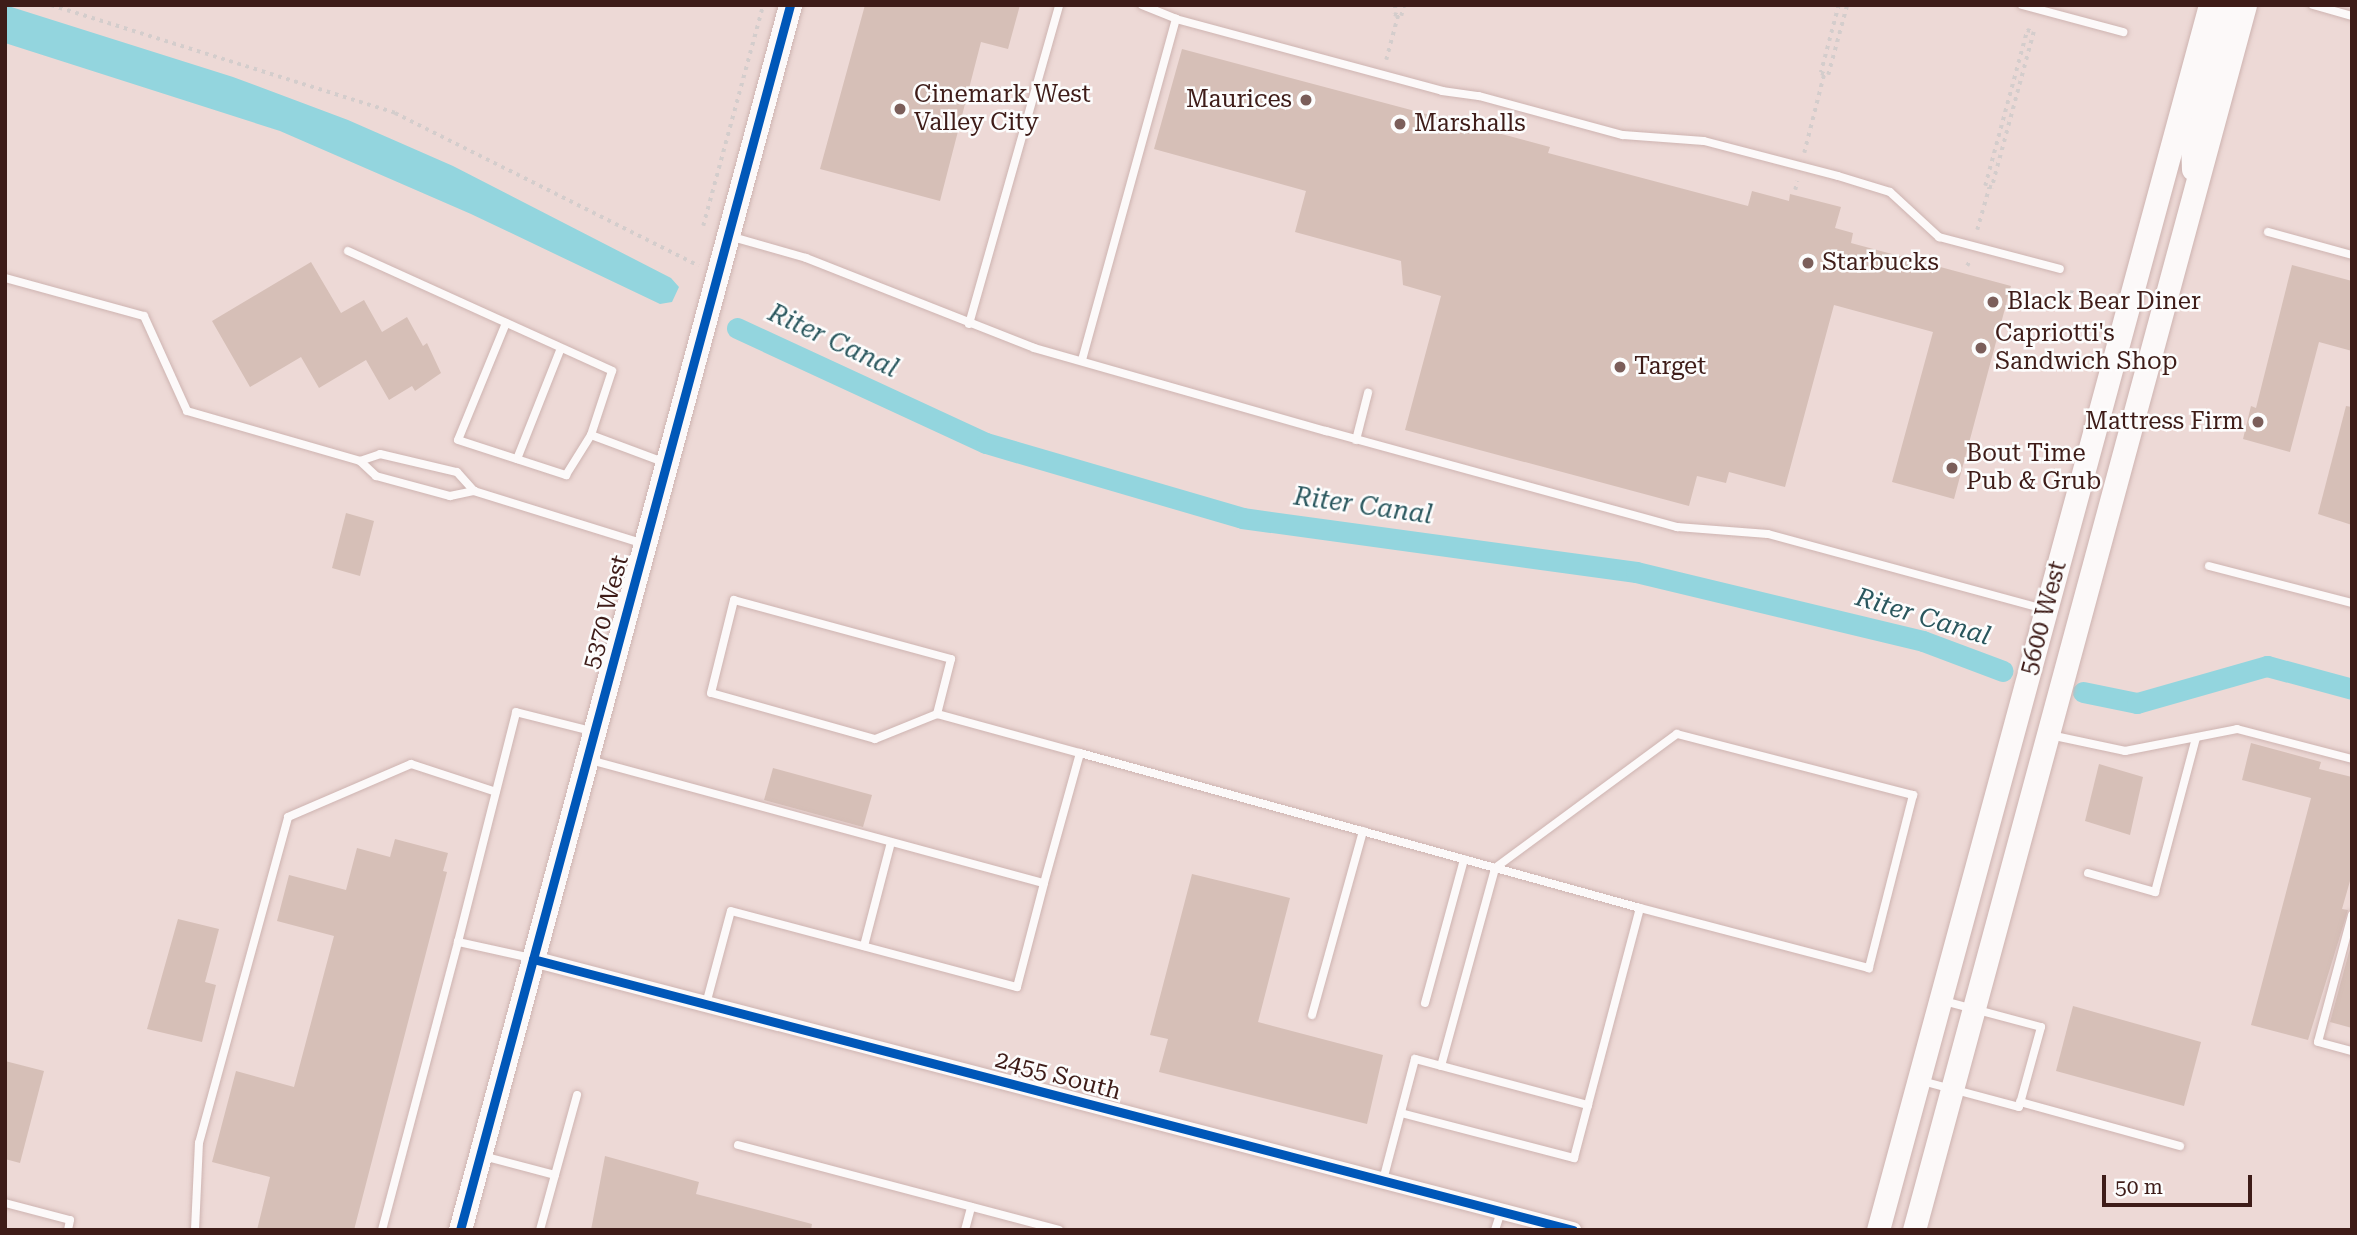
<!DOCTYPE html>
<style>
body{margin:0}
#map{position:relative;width:2357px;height:1235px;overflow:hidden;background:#edd9d6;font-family:"Roboto Serif",serif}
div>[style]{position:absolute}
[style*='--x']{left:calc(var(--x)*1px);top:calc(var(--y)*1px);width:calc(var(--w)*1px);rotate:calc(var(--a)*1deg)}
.water>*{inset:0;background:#93d5de}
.canal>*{height:21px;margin:-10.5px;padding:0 10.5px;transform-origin:10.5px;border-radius:10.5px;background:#93d5de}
.building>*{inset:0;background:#d6bfb7}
.path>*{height:3.5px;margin-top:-1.75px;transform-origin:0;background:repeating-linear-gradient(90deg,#d4cdcc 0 3.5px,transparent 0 8.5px)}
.roads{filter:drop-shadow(0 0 2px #ceb4b1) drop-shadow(0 0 2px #ceb4b1)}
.lane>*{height:8px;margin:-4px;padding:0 4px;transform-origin:4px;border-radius:4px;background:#fcf9f9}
.street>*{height:16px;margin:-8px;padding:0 8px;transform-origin:8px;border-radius:8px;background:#fcf9f9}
.secondary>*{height:23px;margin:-11.5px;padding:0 11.5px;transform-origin:11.5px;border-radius:11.5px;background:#fcf9f9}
.cycleway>*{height:9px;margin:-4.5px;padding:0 4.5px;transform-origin:4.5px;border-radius:4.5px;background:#0057b8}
.dots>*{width:19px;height:19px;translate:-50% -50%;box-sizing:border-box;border:4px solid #fdfdfd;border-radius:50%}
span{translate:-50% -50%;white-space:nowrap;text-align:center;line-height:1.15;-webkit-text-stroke:5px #fdfdfd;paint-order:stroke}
.poi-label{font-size:24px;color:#3e1c18}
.left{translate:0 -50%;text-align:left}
.right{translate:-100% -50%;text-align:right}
.street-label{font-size:24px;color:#3e1c18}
.water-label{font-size:26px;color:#2a575e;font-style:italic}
.frame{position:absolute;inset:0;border:7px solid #3e1c18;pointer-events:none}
.scale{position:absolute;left:2102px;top:1175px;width:150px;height:32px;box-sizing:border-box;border:4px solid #3e1c18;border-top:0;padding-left:9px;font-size:21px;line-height:24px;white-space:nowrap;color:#3e1c18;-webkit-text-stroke:5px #fdfdfd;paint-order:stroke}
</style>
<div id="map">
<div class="water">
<div style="clip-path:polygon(5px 5px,233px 77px,348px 120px,453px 166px,671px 278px,679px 287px,672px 302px,660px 304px,471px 214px,280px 131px,5px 43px)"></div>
</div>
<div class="canal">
<div style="--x:737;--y:328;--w:274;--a:24.8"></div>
<div style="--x:986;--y:443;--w:267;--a:16.3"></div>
<div style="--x:1242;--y:518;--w:398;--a:7.8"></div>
<div style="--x:1636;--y:572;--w:295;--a:13.5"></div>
<div style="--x:1923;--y:641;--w:85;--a:20.6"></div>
<div style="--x:2083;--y:692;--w:55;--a:11.5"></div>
<div style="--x:2137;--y:703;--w:135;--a:-15.9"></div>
<div style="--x:2267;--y:666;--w:88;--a:15.1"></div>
</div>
<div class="building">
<div style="clip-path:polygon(865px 5px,1020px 5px,1008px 49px,981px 42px,940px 201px,820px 169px)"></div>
<div style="clip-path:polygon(1182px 49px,1550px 147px,1548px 153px,1748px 206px,1752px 191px,1789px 201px,1790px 194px,1841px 207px,1835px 228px,1853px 233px,1851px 243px,2011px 286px,1954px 499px,1892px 482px,1933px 332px,1834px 305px,1785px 487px,1729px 472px,1726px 483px,1697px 476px,1689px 506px,1405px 430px,1441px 296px,1403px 285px,1401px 261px,1295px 232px,1306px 191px,1154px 149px)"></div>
<div style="clip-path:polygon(311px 262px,341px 313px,364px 300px,382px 332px,407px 317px,423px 346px,427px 343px,441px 373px,415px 391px,412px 386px,389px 400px,366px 360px,319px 388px,301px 357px,250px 387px,212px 321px)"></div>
<div style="clip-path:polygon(2292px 265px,2352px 281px,2352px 351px,2319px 342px,2290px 452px,2243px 439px,2251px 406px,2256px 408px)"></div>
<div style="clip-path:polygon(2346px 406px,2352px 407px,2352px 525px,2318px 514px)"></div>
<div style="clip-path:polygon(346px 513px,374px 521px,360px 576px,332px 568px)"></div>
<div style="clip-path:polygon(2251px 743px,2321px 762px,2319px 769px,2352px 777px,2352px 874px,2342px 909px,2348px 910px,2308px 1040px,2251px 1025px,2311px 798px,2242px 780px)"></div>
<div style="clip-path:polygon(2099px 764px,2143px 777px,2130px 835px,2085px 821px)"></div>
<div style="clip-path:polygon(773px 768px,872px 795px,863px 827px,764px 800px)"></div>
<div style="clip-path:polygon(395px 839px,448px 853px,443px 871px,447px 872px,354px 1230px,257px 1230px,270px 1177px,212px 1162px,236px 1071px,294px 1087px,334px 936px,277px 921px,289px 875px,346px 890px,357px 848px,390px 857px)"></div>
<div style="clip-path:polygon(1192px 874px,1290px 898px,1258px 1022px,1383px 1055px,1367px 1124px,1159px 1072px,1168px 1039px,1150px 1035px)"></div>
<div style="clip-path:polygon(178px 919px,219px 929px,205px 982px,216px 985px,202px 1042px,147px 1029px)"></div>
<div style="clip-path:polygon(2352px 941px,2352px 1028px,2330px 1022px)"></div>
<div style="clip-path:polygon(2073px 1006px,2201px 1042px,2184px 1106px,2056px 1071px)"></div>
<div style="clip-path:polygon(5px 1061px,44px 1071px,20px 1163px,5px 1159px)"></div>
<div style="clip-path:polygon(605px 1156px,699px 1182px,696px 1194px,812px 1224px,811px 1230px,591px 1230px)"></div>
</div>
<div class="path">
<div style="--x:51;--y:5;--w:361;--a:17.4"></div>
<div style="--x:395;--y:113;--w:340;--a:26.7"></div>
<div style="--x:1396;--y:5;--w:9;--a:103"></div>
<div style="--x:1394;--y:14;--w:7;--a:16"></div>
<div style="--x:1401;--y:16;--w:11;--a:-75"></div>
<div style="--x:1839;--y:5;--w:70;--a:104.8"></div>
<div style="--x:1821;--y:73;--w:7;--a:16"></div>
<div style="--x:1828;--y:75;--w:73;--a:-74.8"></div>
<div style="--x:2027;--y:30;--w:7;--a:16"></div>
<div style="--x:2034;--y:32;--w:162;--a:105.1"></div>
<div style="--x:1992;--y:188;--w:7;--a:-164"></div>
<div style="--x:1985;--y:186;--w:162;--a:-74.9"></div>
<div style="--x:1386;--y:60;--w:47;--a:-75.1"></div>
<div style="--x:1804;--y:153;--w:81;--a:-75.8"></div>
<div style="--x:1795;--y:190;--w:9;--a:-77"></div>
<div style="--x:703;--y:226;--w:229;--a:-74.8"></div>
<div style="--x:1977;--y:230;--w:44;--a:-74.1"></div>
<div style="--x:1967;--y:266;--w:4;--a:-63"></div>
<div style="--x:2070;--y:292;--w:23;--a:15"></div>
</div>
<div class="roads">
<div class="lane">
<div style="--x:1142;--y:5;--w:37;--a:22"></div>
<div style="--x:1176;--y:19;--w:276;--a:15.1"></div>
<div style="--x:1442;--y:91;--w:37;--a:8"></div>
<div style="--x:1479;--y:96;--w:149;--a:15.2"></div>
<div style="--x:1623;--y:135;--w:81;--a:4.2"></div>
<div style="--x:1704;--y:141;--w:138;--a:14.6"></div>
<div style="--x:1838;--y:176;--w:54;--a:17.1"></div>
<div style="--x:1890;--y:192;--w:67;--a:42.6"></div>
<div style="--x:1939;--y:237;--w:125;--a:14.8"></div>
<div style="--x:2022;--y:5;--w:105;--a:15"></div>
<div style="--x:2313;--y:5;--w:41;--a:15.8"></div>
<div style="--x:2268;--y:232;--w:87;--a:15.3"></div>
<div style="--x:729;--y:236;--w:80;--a:15.9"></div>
<div style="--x:806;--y:258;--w:245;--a:21.5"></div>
<div style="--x:1034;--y:348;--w:304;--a:15.9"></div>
<div style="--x:1326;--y:431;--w:364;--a:15.3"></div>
<div style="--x:1677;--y:527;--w:91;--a:4.4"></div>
<div style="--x:1768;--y:534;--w:286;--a:15.2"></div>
<div style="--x:348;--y:251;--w:290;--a:24.4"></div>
<div style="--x:612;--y:371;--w:67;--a:108.2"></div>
<div style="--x:591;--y:435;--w:80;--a:20.5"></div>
<div style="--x:5;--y:278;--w:144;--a:15.3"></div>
<div style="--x:144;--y:316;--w:104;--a:65.6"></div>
<div style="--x:187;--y:411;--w:180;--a:16.1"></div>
<div style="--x:360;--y:461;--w:22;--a:43"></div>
<div style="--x:376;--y:476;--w:77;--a:15.1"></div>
<div style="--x:450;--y:496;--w:25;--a:-12"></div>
<div style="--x:474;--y:491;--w:178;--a:17.3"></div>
<div style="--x:506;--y:323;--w:126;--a:112.3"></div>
<div style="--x:458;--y:440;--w:114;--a:18"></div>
<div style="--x:566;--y:475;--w:47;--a:-58"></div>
<div style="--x:969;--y:324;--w:331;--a:-74.2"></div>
<div style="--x:1082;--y:360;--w:354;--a:-74.6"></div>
<div style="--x:1356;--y:440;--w:49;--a:-75.7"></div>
<div style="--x:517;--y:459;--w:119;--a:-68.4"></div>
<div style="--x:360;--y:461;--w:21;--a:-19"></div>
<div style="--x:380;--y:454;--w:79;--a:13.2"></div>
<div style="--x:457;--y:472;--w:25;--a:48"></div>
<div style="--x:2209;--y:566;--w:148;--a:14.5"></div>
<div style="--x:937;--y:714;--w:67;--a:158"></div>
<div style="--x:875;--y:739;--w:170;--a:-164.3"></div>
<div style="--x:711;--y:693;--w:96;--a:-76.1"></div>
<div style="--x:734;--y:600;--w:225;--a:15.2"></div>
<div style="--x:951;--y:659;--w:57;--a:104.3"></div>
<div style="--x:937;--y:714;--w:148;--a:15.3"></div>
<div style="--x:2050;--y:735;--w:77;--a:12"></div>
<div style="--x:2125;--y:751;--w:114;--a:-11.1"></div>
<div style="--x:2237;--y:729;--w:119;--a:14.6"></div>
<div style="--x:590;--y:760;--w:470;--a:15.2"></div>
<div style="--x:1044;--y:883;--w:135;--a:-74.5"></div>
<div style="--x:1080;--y:753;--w:581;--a:15.47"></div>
<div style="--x:1640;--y:908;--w:204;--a:104.8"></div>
<div style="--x:1588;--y:1105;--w:179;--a:-165.1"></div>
<div style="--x:1415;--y:1059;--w:125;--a:104.8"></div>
<div style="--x:2088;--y:873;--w:70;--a:15.8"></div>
<div style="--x:2155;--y:892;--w:159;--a:-75.1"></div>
<div style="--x:2352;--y:915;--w:131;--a:105"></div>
<div style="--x:2318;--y:1042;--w:35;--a:15"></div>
<div style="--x:864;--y:946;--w:107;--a:-75.4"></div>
<div style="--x:531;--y:958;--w:75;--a:-167.6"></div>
<div style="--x:458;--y:942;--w:237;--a:-75.8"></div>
<div style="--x:516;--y:712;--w:77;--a:14.2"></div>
<div style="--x:1425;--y:1003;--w:149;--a:-74.8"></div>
<div style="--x:706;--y:1004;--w:96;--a:-75"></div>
<div style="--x:731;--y:911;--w:296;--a:14.9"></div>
<div style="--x:1017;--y:987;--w:107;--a:-75.4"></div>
<div style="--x:1312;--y:1015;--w:191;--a:-74.5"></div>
<div style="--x:1441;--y:1066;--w:205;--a:-74.7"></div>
<div style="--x:1495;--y:868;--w:226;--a:-36.4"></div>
<div style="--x:1677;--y:734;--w:244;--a:14.5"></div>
<div style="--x:1913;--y:795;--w:179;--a:104.3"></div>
<div style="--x:1869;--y:968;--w:237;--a:-165.3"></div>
<div style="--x:1922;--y:1081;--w:100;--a:15"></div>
<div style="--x:2019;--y:1107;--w:83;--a:-74.6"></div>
<div style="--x:2041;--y:1027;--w:100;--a:-165"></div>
<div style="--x:2020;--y:1102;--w:166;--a:15.4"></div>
<div style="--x:1401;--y:1113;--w:179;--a:14.6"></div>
<div style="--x:1574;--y:1158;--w:55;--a:-75.2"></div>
<div style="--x:738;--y:1145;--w:332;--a:14.8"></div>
<div style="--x:483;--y:1156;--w:74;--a:14.8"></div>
<div style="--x:555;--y:1175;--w:57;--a:105.3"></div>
<div style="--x:555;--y:1175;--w:83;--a:-74.6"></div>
<div style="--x:5;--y:1203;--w:67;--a:14.7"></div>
<div style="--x:70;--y:1220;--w:10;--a:101"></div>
<div style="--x:195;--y:1230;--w:87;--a:-87.4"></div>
<div style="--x:199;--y:1143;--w:338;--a:-74.7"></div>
<div style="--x:288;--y:817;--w:134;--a:-23.3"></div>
<div style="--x:411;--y:764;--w:89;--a:18.2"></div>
<div style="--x:382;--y:1230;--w:298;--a:-75.2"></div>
<div style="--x:965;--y:1230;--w:24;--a:-75"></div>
<div style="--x:1495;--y:1230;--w:20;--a:-72"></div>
</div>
<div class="street">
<div style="--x:533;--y:959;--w:1075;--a:14.61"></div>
</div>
<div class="secondary">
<div style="--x:2193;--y:169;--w:34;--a:-92"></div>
<div style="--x:2192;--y:135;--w:135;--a:-74.9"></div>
<div style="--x:460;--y:1230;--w:1269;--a:-74.92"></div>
<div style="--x:1878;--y:1230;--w:1269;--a:-74.84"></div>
<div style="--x:1914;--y:1230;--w:1269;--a:-74.88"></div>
</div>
</div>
<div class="cycleway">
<div style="--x:533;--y:959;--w:1075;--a:14.61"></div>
<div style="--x:460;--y:1230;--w:1269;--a:-74.92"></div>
</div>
<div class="dots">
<div style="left:1306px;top:100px;background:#7b5e5a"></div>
<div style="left:900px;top:109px;background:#7b5e5a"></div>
<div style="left:1400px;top:124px;background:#7b5e5a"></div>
<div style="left:1808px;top:263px;background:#7b5e5a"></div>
<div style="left:1993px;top:302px;background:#7b5e5a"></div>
<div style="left:1981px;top:348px;background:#7b5e5a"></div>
<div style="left:1620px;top:367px;background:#7b5e5a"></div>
<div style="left:2258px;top:422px;background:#7b5e5a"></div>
<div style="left:1952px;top:468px;background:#7b5e5a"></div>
</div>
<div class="poi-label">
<span class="left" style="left:914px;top:109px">Cinemark West<br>Valley City</span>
<span class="right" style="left:1292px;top:100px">Maurices</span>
<span class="left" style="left:1414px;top:124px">Marshalls</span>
<span class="left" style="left:1822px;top:263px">Starbucks</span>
<span class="left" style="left:2007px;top:302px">Black Bear Diner</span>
<span class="left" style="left:1995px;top:348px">Capriotti's<br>Sandwich Shop</span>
<span class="left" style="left:1634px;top:367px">Target</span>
<span class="right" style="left:2244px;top:422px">Mattress Firm</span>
<span class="left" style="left:1966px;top:468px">Bout Time<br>Pub &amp; Grub</span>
</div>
<div class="street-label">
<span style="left:606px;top:612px;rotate:-75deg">5370 West</span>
<span style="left:2044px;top:618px;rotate:-75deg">5600 West</span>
<span style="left:1058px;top:1076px;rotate:15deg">2455 South</span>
</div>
<div class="water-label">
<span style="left:833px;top:341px;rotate:25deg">Riter Canal</span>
<span style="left:1363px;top:506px;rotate:8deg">Riter Canal</span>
<span style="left:1923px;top:617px;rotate:17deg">Riter Canal</span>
</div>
<div class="frame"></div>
<div class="scale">50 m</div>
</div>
